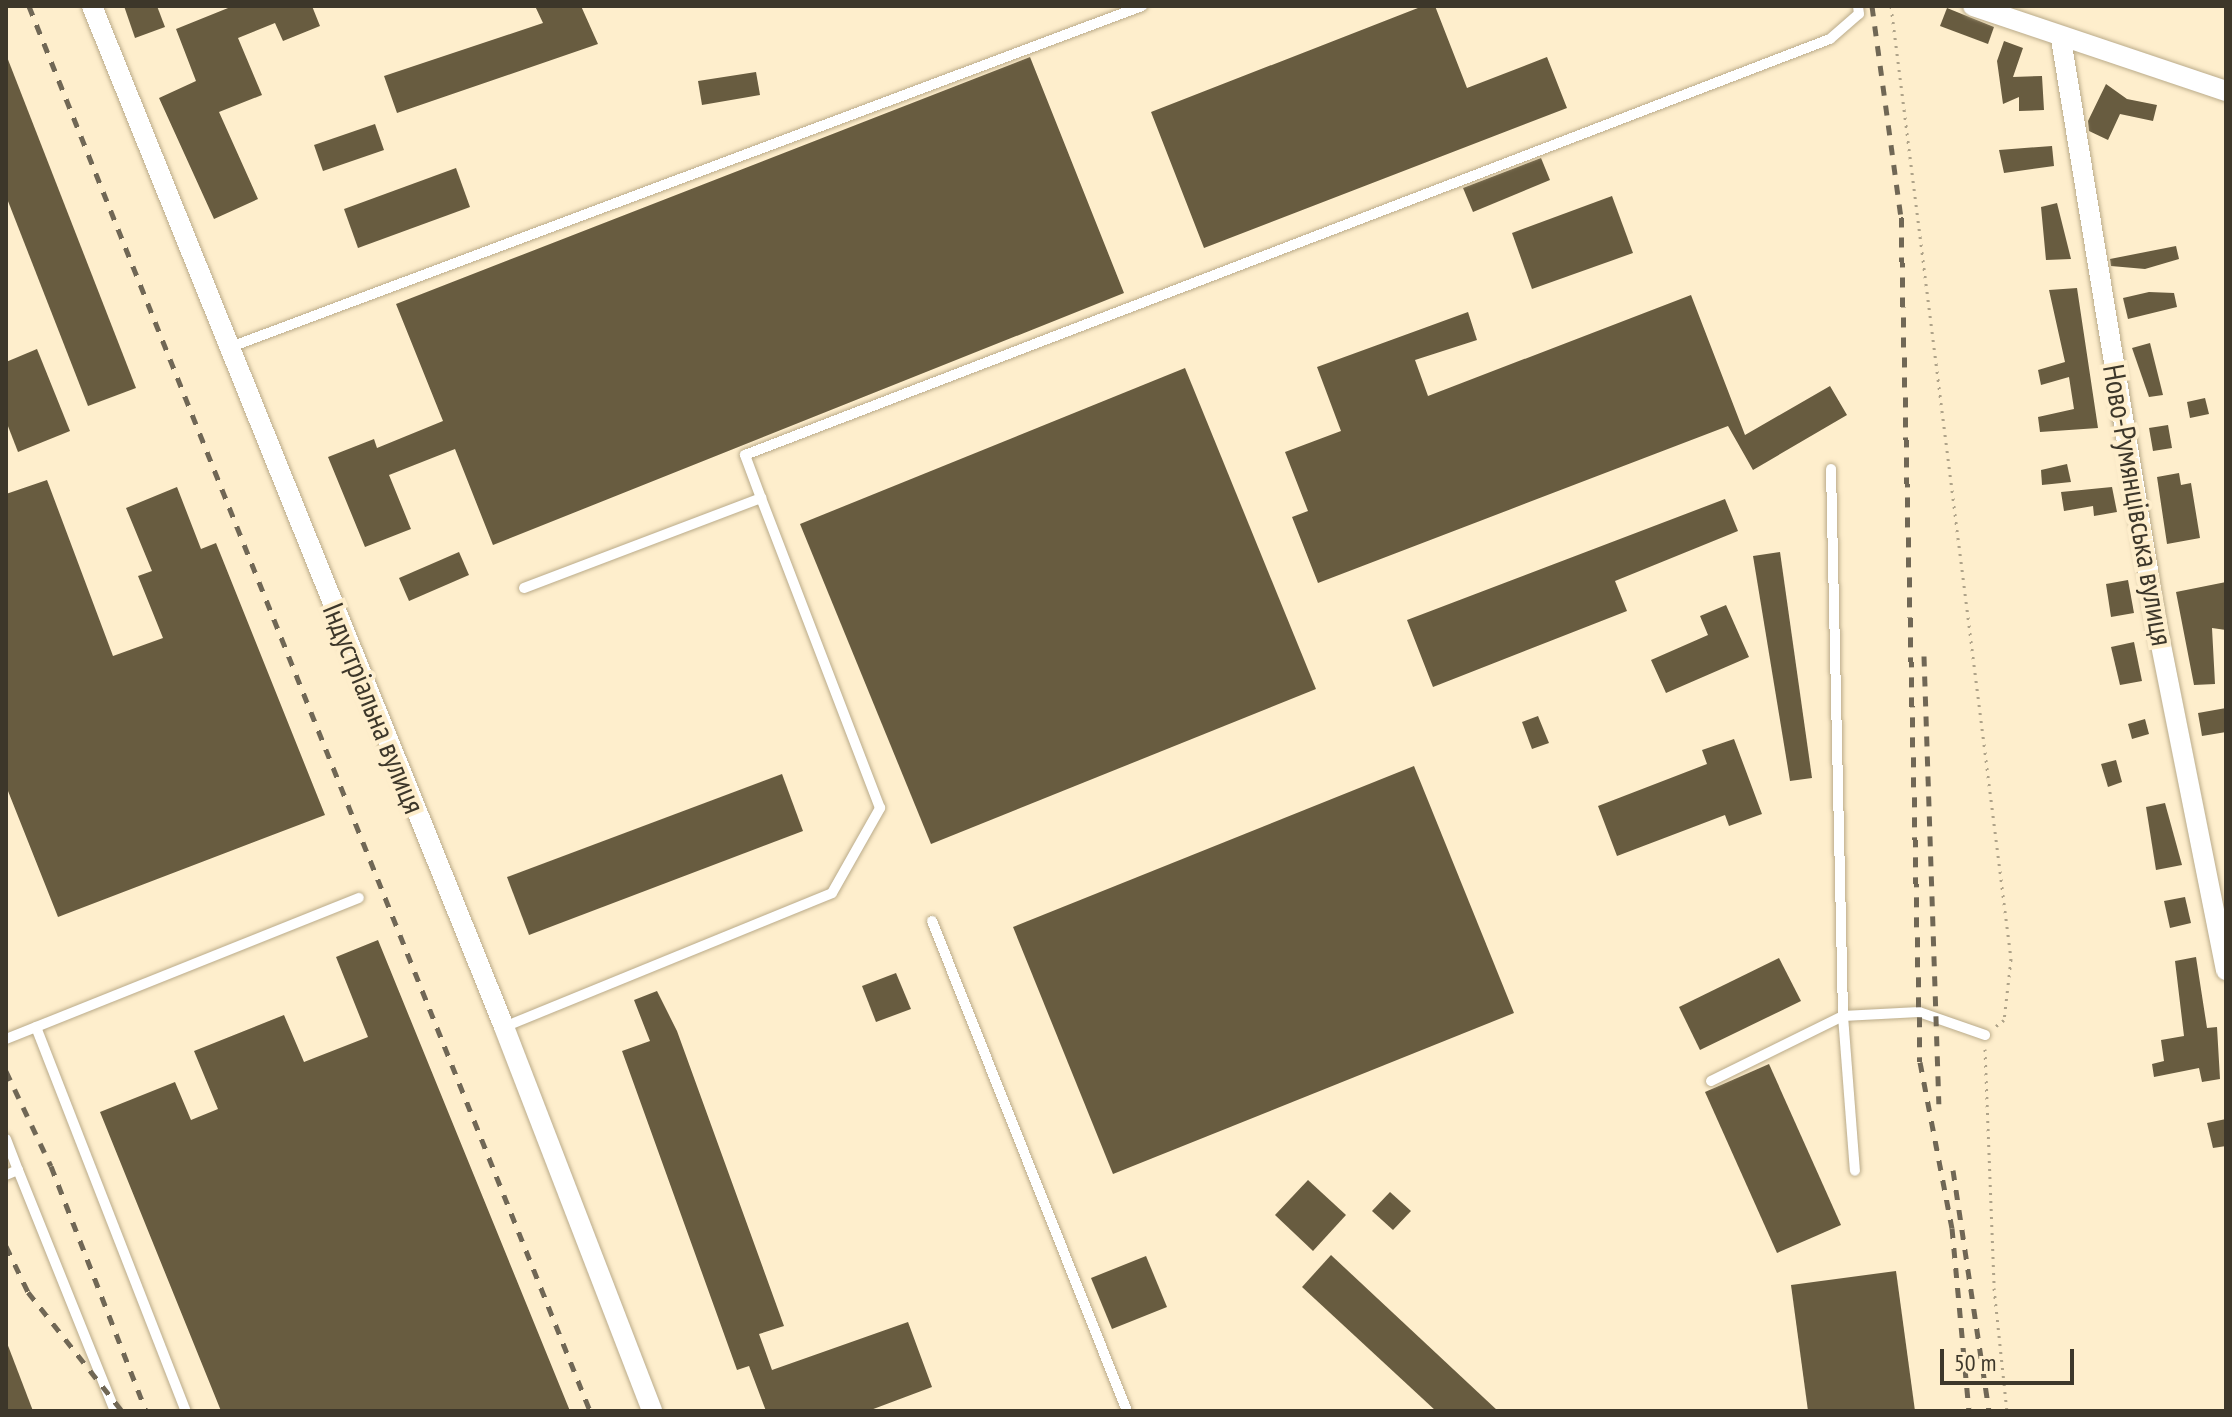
<!DOCTYPE html>
<meta charset="utf-8">
<style>
body{margin:0}
#map{position:relative;width:2232px;height:1417px;overflow:hidden;background:#feeecc;font-family:"PT Sans Narrow",sans-serif}
div>[style]{position:absolute}
[style*='--x']{left:calc(var(--x)*1px);top:calc(var(--y)*1px);width:calc(var(--w)*1px);rotate:calc(var(--a)*1deg)}
.building>*{inset:0;background:#685c40}
.path>*{height:3px;margin-top:-1.5px;transform-origin:0;background:repeating-linear-gradient(90deg,#afa389 0 2px,transparent 0 8px)}
.roads{filter:drop-shadow(0 0 2px #baab8a) drop-shadow(0 0 2px #baab8a)}
.lane>*{height:10px;margin:-5px;padding:0 5px;transform-origin:5px;border-radius:5px;background:#fff}
.street>*{height:20px;margin:-10px;padding:0 10px;transform-origin:10px;border-radius:10px;background:#fff}
.rail>*{height:5px;margin-top:-2.5px;transform-origin:0;background:repeating-linear-gradient(90deg,#706755 0 10px,transparent 0 20px)}
span{translate:-50% -50%;white-space:nowrap;text-align:center;line-height:1.15;-webkit-text-stroke:8px #feeecc;paint-order:stroke}
.street-label{font-size:30px;color:#3d372a}
.frame{position:absolute;inset:0;border:8px solid #3d372a;pointer-events:none}
.scale{position:absolute;left:1940px;top:1349px;width:134px;height:36px;box-sizing:border-box;border:4px solid #3d372a;border-top:0;padding-left:10px;font-size:24px;line-height:28px;white-space:nowrap;color:#3d372a;-webkit-text-stroke:6px #feeecc;paint-order:stroke}
</style>
<div id="map">
<div class="building">
<div style="clip-path:polygon(124px 6px,157px 6px,165px 27px,135px 38px)"></div>
<div style="clip-path:polygon(233px 6px,312px 6px,320px 26px,283px 41px,275px 23px,238px 38px,262px 95px,219px 112px,258px 199px,214px 219px,159px 98px,196px 81px,176px 29px)"></div>
<div style="clip-path:polygon(535px 6px,581px 6px,598px 44px,397px 113px,384px 76px,543px 23px)"></div>
<div style="clip-path:polygon(1423px 6px,1435px 6px,1467px 88px,1547px 57px,1567px 108px,1204px 248px,1151px 112px)"></div>
<div style="clip-path:polygon(1947px 8px,1994px 27px,1988px 44px,1940px 26px)"></div>
<div style="clip-path:polygon(2004px 41px,2023px 48px,2013px 77px,2042px 76px,2044px 110px,2019px 111px,2019px 97px,2003px 104px,1997px 61px)"></div>
<div style="clip-path:polygon(7px 57px,136px 388px,88px 406px,6px 196px)"></div>
<div style="clip-path:polygon(1030px 57px,1124px 293px,493px 545px,455px 449px,389px 475px,411px 529px,365px 547px,328px 457px,374px 439px,377px 448px,443px 421px,396px 304px)"></div>
<div style="clip-path:polygon(756px 72px,760px 95px,702px 105px,698px 81px)"></div>
<div style="clip-path:polygon(2106px 84px,2127px 99px,2157px 105px,2153px 121px,2120px 114px,2108px 140px,2089px 131px,2088px 121px)"></div>
<div style="clip-path:polygon(375px 124px,384px 150px,323px 171px,314px 145px)"></div>
<div style="clip-path:polygon(2052px 146px,2054px 166px,2004px 173px,1999px 150px)"></div>
<div style="clip-path:polygon(1541px 158px,1550px 180px,1473px 212px,1463px 188px)"></div>
<div style="clip-path:polygon(456px 168px,470px 207px,358px 248px,344px 209px)"></div>
<div style="clip-path:polygon(1612px 196px,1633px 253px,1532px 289px,1512px 233px)"></div>
<div style="clip-path:polygon(2057px 203px,2071px 259px,2046px 260px,2041px 207px)"></div>
<div style="clip-path:polygon(2176px 246px,2179px 259px,2145px 269px,2111px 266px,2110px 259px)"></div>
<div style="clip-path:polygon(2077px 288px,2098px 428px,2040px 432px,2038px 417px,2074px 409px,2069px 377px,2041px 385px,2038px 370px,2065px 362px,2049px 290px)"></div>
<div style="clip-path:polygon(2149px 292px,2174px 293px,2177px 307px,2128px 319px,2123px 298px)"></div>
<div style="clip-path:polygon(1691px 295px,1745px 435px,1830px 386px,1847px 415px,1753px 470px,1728px 426px,1318px 583px,1292px 517px,1308px 511px,1285px 452px,1341px 431px,1317px 367px,1468px 312px,1477px 340px,1415px 360px,1428px 396px)"></div>
<div style="clip-path:polygon(2150px 343px,2163px 395px,2149px 397px,2132px 348px)"></div>
<div style="clip-path:polygon(37px 349px,70px 431px,18px 452px,6px 421px,6px 362px)"></div>
<div style="clip-path:polygon(1185px 368px,1316px 689px,931px 844px,800px 524px)"></div>
<div style="clip-path:polygon(2205px 398px,2209px 414px,2190px 418px,2187px 402px)"></div>
<div style="clip-path:polygon(2168px 425px,2172px 448px,2153px 451px,2149px 428px)"></div>
<div style="clip-path:polygon(2067px 464px,2071px 482px,2042px 485px,2041px 470px)"></div>
<div style="clip-path:polygon(2179px 473px,2181px 485px,2191px 483px,2200px 538px,2167px 544px,2157px 477px)"></div>
<div style="clip-path:polygon(47px 480px,113px 656px,163px 638px,138px 576px,152px 571px,126px 508px,177px 487px,201px 549px,216px 543px,325px 815px,58px 917px,6px 786px,6px 494px)"></div>
<div style="clip-path:polygon(2112px 487px,2117px 512px,2094px 516px,2093px 506px,2064px 511px,2061px 492px)"></div>
<div style="clip-path:polygon(1725px 499px,1738px 531px,1615px 581px,1627px 611px,1433px 687px,1407px 620px)"></div>
<div style="clip-path:polygon(459px 552px,469px 575px,409px 601px,399px 578px)"></div>
<div style="clip-path:polygon(1780px 552px,1812px 778px,1790px 781px,1753px 556px)"></div>
<div style="clip-path:polygon(2128px 580px,2134px 613px,2111px 617px,2106px 584px)"></div>
<div style="clip-path:polygon(2226px 582px,2226px 630px,2212px 628px,2215px 684px,2194px 685px,2176px 592px)"></div>
<div style="clip-path:polygon(1726px 605px,1749px 657px,1666px 693px,1651px 660px,1708px 635px,1700px 616px)"></div>
<div style="clip-path:polygon(2134px 642px,2142px 681px,2120px 685px,2111px 647px)"></div>
<div style="clip-path:polygon(2226px 708px,2226px 732px,2202px 736px,2198px 713px)"></div>
<div style="clip-path:polygon(1538px 716px,1549px 743px,1532px 749px,1522px 722px)"></div>
<div style="clip-path:polygon(2145px 719px,2149px 734px,2132px 739px,2128px 724px)"></div>
<div style="clip-path:polygon(1734px 739px,1762px 814px,1729px 826px,1725px 815px,1617px 856px,1598px 806px,1707px 764px,1702px 750px)"></div>
<div style="clip-path:polygon(2116px 760px,2122px 782px,2108px 787px,2101px 764px)"></div>
<div style="clip-path:polygon(1414px 766px,1514px 1013px,1113px 1174px,1013px 927px)"></div>
<div style="clip-path:polygon(782px 774px,803px 831px,529px 935px,507px 877px)"></div>
<div style="clip-path:polygon(2165px 803px,2182px 865px,2156px 870px,2146px 807px)"></div>
<div style="clip-path:polygon(2185px 897px,2191px 923px,2170px 928px,2164px 901px)"></div>
<div style="clip-path:polygon(378px 940px,570px 1411px,221px 1411px,100px 1112px,175px 1082px,191px 1120px,218px 1109px,194px 1051px,284px 1015px,304px 1062px,368px 1037px,336px 957px)"></div>
<div style="clip-path:polygon(2196px 957px,2207px 1028px,2217px 1027px,2220px 1079px,2202px 1082px,2199px 1068px,2154px 1077px,2152px 1064px,2164px 1061px,2161px 1040px,2184px 1036px,2175px 961px)"></div>
<div style="clip-path:polygon(1779px 958px,1801px 1001px,1700px 1050px,1679px 1007px)"></div>
<div style="clip-path:polygon(896px 973px,911px 1009px,876px 1022px,862px 986px)"></div>
<div style="clip-path:polygon(657px 991px,677px 1031px,784px 1326px,759px 1334px,772px 1370px,908px 1322px,932px 1387px,868px 1411px,766px 1411px,749px 1366px,737px 1370px,622px 1051px,650px 1041px,634px 1000px)"></div>
<div style="clip-path:polygon(1769px 1064px,1841px 1225px,1777px 1253px,1705px 1092px)"></div>
<div style="clip-path:polygon(2226px 1119px,2226px 1146px,2213px 1148px,2207px 1123px)"></div>
<div style="clip-path:polygon(1308px 1180px,1346px 1215px,1313px 1251px,1275px 1215px)"></div>
<div style="clip-path:polygon(1390px 1192px,1411px 1211px,1393px 1230px,1372px 1211px)"></div>
<div style="clip-path:polygon(1331px 1255px,1498px 1411px,1436px 1411px,1302px 1287px)"></div>
<div style="clip-path:polygon(1146px 1256px,1167px 1307px,1112px 1329px,1091px 1278px)"></div>
<div style="clip-path:polygon(1896px 1271px,1915px 1411px,1808px 1411px,1791px 1285px)"></div>
<div style="clip-path:polygon(6px 1343px,7px 1343px,33px 1411px,6px 1411px)"></div>
</div>
<div class="path">
<div style="--x:1891;--y:6;--w:961;--a:82.82"></div>
<div style="--x:2011;--y:959;--w:61;--a:96.5"></div>
<div style="--x:2004;--y:1020;--w:10;--a:143"></div>
<div style="--x:1985;--y:1049;--w:239;--a:87.8"></div>
<div style="--x:1994;--y:1288;--w:124;--a:84"></div>
</div>
<div class="roads">
<div class="lane">
<div style="--x:228;--y:348;--w:976;--a:-20.51"></div>
<div style="--x:1831;--y:469;--w:547;--a:88.74"></div>
<div style="--x:1843;--y:1016;--w:76;--a:-3"></div>
<div style="--x:1919;--y:1012;--w:70;--a:19.2"></div>
<div style="--x:524;--y:588;--w:254;--a:-20.8"></div>
<div style="--x:761;--y:498;--w:46;--a:-110.4"></div>
<div style="--x:745;--y:455;--w:1162;--a:-20.98"></div>
<div style="--x:1830;--y:39;--w:38;--a:-41"></div>
<div style="--x:1859;--y:14;--w:8;--a:-97"></div>
<div style="--x:932;--y:921;--w:527;--a:68.3"></div>
<div style="--x:36;--y:1027;--w:412;--a:68.7"></div>
<div style="--x:504;--y:1027;--w:354;--a:-22.2"></div>
<div style="--x:832;--y:893;--w:98;--a:-60.5"></div>
<div style="--x:880;--y:808;--w:332;--a:-111"></div>
<div style="--x:6;--y:1039;--w:380;--a:-21.8"></div>
<div style="--x:1711;--y:1081;--w:147;--a:-26.2"></div>
<div style="--x:1843;--y:1016;--w:155;--a:85.6"></div>
<div style="--x:6;--y:1139;--w:33;--a:69"></div>
<div style="--x:6;--y:1175;--w:13;--a:-23"></div>
<div style="--x:18;--y:1170;--w:260;--a:68.1"></div>
</div>
<div class="street">
<div style="--x:92;--y:6;--w:1101;--a:68.02"></div>
<div style="--x:504;--y:1027;--w:412;--a:68.9"></div>
<div style="--x:1973;--y:6;--w:267;--a:18.6"></div>
<div style="--x:2061;--y:39;--w:594;--a:80.7"></div>
<div style="--x:2157;--y:625;--w:352;--a:78.7"></div>
</div>
</div>
<div class="rail">
<div style="--x:29;--y:6;--w:1513;--a:68.23"></div>
<div style="--x:1872;--y:6;--w:213;--a:82.2"></div>
<div style="--x:1901;--y:217;--w:845;--a:88.71"></div>
<div style="--x:1920;--y:1062;--w:169;--a:79.1"></div>
<div style="--x:1952;--y:1228;--w:184;--a:84.7"></div>
<div style="--x:1924;--y:656;--w:448;--a:88.1"></div>
<div style="--x:6;--y:1071;--w:105;--a:64.7"></div>
<div style="--x:51;--y:1166;--w:263;--a:68.8"></div>
<div style="--x:1953;--y:1170;--w:244;--a:81.5"></div>
<div style="--x:6;--y:1246;--w:51;--a:64.4"></div>
<div style="--x:28;--y:1292;--w:152;--a:51.7"></div>
</div>
<div class="street-label">
<span style="left:2138px;top:505px;rotate:80deg">Ново-Румянцівська вулиця</span>
<span style="left:374px;top:708px;rotate:68deg">Індустріальна вулиця</span>
</div>
<div class="frame"></div>
<div class="scale">50 m</div>
</div>
